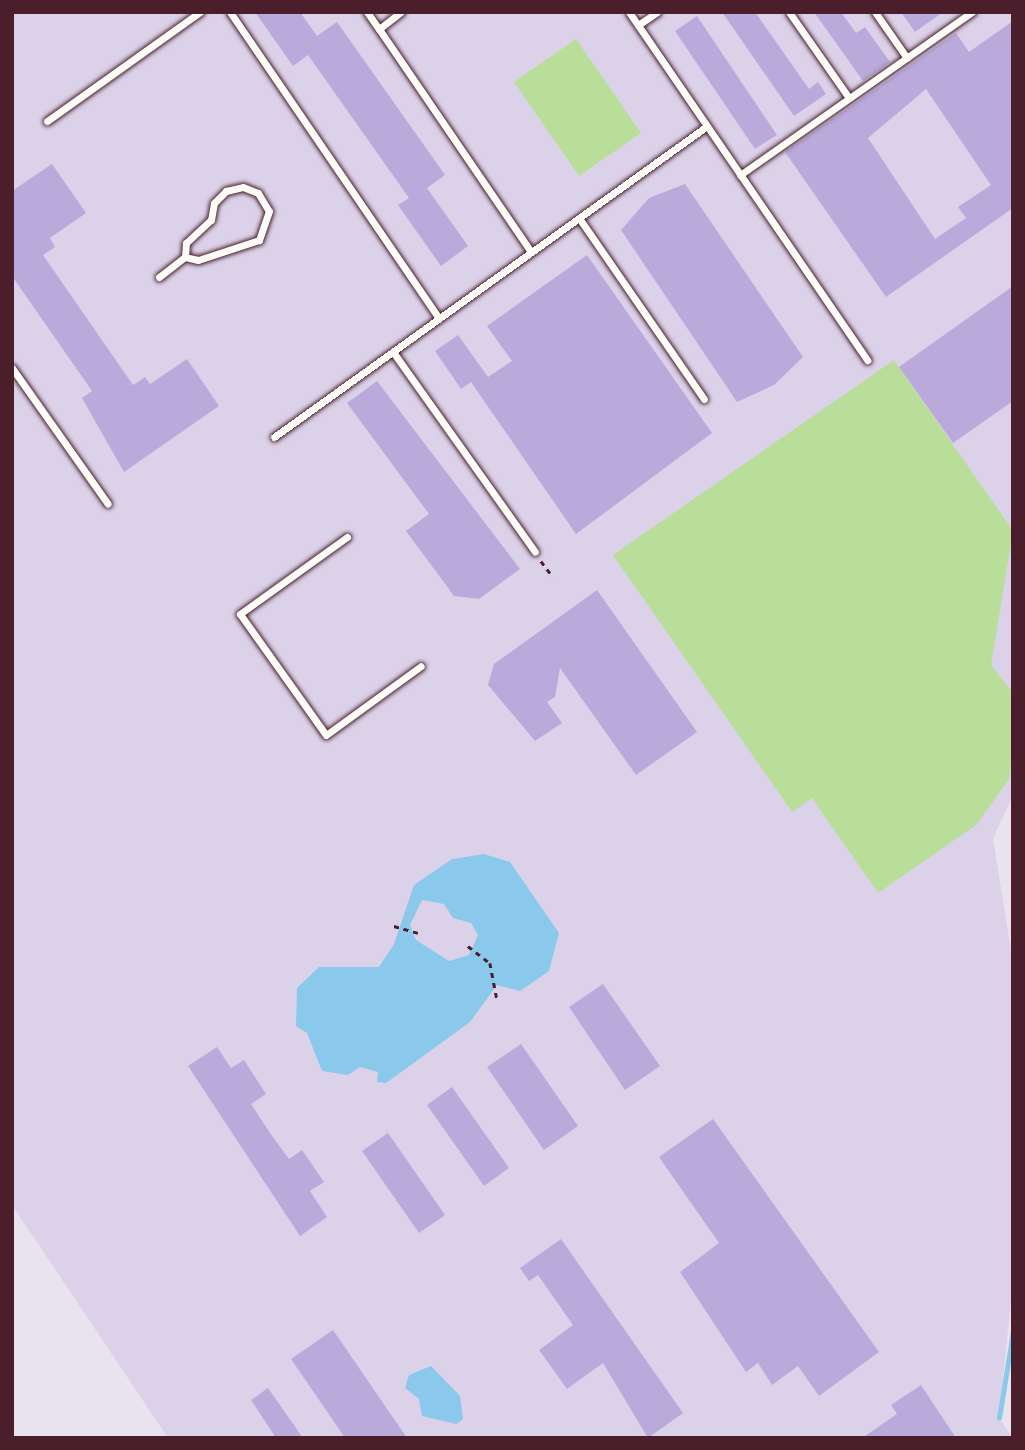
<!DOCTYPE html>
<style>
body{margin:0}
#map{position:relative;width:1025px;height:1450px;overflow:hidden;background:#e9e3ef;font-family:Dekko,sans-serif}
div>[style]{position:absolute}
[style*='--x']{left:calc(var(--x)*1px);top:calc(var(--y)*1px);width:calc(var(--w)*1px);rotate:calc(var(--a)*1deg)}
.built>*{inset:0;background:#dbd2e9}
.green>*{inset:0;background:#b9de99}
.water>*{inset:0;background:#8ac9eb}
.stream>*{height:4.5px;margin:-2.25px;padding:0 2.25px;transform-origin:2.25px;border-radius:2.25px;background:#8ac9eb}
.building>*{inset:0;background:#b9aadb}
.path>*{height:2.5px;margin-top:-1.25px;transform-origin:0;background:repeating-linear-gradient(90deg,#4a1f2b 0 5px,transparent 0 10px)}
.roads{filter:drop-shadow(0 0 2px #4a1f2b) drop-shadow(0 0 2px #4a1f2b)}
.service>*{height:7px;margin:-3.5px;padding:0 3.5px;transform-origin:3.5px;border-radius:3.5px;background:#fdfcf7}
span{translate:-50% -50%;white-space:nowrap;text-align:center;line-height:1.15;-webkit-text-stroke:5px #fdfcf7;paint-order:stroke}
.frame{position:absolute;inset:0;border:14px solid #4a1f2b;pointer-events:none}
</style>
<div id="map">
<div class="built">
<div style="clip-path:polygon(12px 12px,1013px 12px,1013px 795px,993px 839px,1013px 962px,1013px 1281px,999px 1418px,1013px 1438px,168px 1438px,12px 1205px)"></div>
</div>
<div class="green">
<div style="clip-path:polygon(576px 39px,641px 133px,579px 176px,514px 82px)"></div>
<div style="clip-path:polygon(894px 360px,1013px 531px,991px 665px,1013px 693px,1013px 748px,1009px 779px,976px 825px,878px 893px,812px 798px,792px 812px,613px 555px)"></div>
</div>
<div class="water">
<div style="clip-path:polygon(evenodd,484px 854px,510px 862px,559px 933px,549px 971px,520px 991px,497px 985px,470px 1022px,386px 1083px,377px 1082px,378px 1072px,360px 1067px,348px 1075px,322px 1071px,307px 1033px,296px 1026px,297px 988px,319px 967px,379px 967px,394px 944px,414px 885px,452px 859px,484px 854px,422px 900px,444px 904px,453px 918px,471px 923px,478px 935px,469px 955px,449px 961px,416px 940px,410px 925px,422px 900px)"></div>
<div style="clip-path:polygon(431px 1366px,460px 1396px,463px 1419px,456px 1424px,422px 1416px,419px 1399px,405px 1388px,409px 1375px)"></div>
</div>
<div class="stream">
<div style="--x:999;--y:1418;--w:87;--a:-80.8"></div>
</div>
<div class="building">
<div style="clip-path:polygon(255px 12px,300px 12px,317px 36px,337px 22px,445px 175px,427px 188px,468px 246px,441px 266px,398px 205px,409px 198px,308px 55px,293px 66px)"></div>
<div style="clip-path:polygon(722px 12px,755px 12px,809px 89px,818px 82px,826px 94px,794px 116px)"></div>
<div style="clip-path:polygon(814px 12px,841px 12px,856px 33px,865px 27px,890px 62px,863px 81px)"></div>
<div style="clip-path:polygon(901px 12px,943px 12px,915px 32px)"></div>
<div style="clip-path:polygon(697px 16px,777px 135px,755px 149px,675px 31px)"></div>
<div style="clip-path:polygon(evenodd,1013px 21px,1013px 208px,886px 297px,785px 152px,956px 33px,969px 52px,1013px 21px,926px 89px,991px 185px,958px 207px,966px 218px,935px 239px,868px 138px,926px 89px)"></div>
<div style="clip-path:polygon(52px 164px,86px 213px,50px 238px,55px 247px,43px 255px,133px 385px,145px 377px,150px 384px,187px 359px,219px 406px,124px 472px,82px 398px,92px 391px,12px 276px,12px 191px)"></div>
<div style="clip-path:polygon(685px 184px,803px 357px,774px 385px,737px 402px,621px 230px,649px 198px)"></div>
<div style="clip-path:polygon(587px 255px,712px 433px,576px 534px,471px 382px,461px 389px,435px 351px,458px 335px,488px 377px,512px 361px,487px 326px)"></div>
<div style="clip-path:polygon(1013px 286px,1013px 401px,953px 443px,899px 367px)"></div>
<div style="clip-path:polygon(377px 381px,520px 569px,479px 599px,454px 596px,406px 531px,429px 514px,347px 403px)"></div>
<div style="clip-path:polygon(597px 590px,697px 732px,636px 775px,560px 668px,555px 697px,547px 702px,562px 723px,535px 741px,488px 685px,494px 664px)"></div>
<div style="clip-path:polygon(603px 984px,660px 1066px,625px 1090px,569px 1007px)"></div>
<div style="clip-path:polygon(521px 1044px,578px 1126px,544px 1150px,487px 1067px)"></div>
<div style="clip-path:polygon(217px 1047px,231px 1068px,244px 1060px,266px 1094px,251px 1104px,270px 1133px,289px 1159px,302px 1150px,324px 1182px,310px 1191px,327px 1217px,300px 1236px,188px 1066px)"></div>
<div style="clip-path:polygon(452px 1087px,509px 1168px,484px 1186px,427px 1105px)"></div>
<div style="clip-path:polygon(713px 1119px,879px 1352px,819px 1396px,798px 1366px,772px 1385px,758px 1363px,746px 1372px,680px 1272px,719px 1243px,659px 1157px)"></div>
<div style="clip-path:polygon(388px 1133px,445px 1215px,419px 1233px,362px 1151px)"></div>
<div style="clip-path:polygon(561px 1239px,683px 1413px,648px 1438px,603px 1363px,567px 1389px,539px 1350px,573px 1325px,538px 1275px,529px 1281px,520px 1268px)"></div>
<div style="clip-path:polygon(333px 1330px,407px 1438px,345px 1438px,291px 1359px)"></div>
<div style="clip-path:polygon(921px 1385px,956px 1438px,862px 1438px,897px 1414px,891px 1405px)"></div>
<div style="clip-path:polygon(268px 1388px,303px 1438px,276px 1438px,251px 1400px)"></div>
</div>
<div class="path">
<div style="--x:541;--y:561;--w:20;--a:53"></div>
<div style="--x:394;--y:926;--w:25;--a:16"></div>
<div style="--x:468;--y:946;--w:28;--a:38"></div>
<div style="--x:490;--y:963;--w:36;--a:79"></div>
</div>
<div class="roads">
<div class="service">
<div style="--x:230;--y:12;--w:371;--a:55.7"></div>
<div style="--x:367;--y:12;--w:21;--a:55"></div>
<div style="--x:379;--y:29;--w:28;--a:-38"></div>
<div style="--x:629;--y:12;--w:422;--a:55.6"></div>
<div style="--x:789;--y:12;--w:105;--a:55.1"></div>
<div style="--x:875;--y:12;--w:56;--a:55.2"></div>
<div style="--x:638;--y:25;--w:23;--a:-34"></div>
<div style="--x:379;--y:29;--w:270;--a:55.7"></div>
<div style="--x:47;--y:121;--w:188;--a:-35.5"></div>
<div style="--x:740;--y:175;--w:284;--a:-35.1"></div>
<div style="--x:243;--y:187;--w:16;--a:22"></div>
<div style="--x:258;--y:193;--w:21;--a:59"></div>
<div style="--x:269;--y:211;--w:31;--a:109"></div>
<div style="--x:259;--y:240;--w:64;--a:161.8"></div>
<div style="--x:198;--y:260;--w:13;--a:-167"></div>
<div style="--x:185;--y:257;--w:14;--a:-86"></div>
<div style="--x:186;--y:243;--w:34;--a:-43"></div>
<div style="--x:211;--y:220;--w:17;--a:-80"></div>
<div style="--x:214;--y:203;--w:17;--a:-45"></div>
<div style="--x:226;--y:191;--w:17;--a:-13"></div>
<div style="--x:579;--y:218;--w:220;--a:55.4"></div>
<div style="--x:159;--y:277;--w:33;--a:-38"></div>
<div style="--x:393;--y:352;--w:245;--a:54.6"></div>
<div style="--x:12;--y:368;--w:166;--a:54.8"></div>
<div style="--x:274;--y:437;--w:533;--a:-35.69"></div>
<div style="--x:347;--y:537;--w:132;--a:144.3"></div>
<div style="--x:240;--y:614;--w:148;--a:54.6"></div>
<div style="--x:326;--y:735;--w:117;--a:-36"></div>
</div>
</div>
<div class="frame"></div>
</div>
